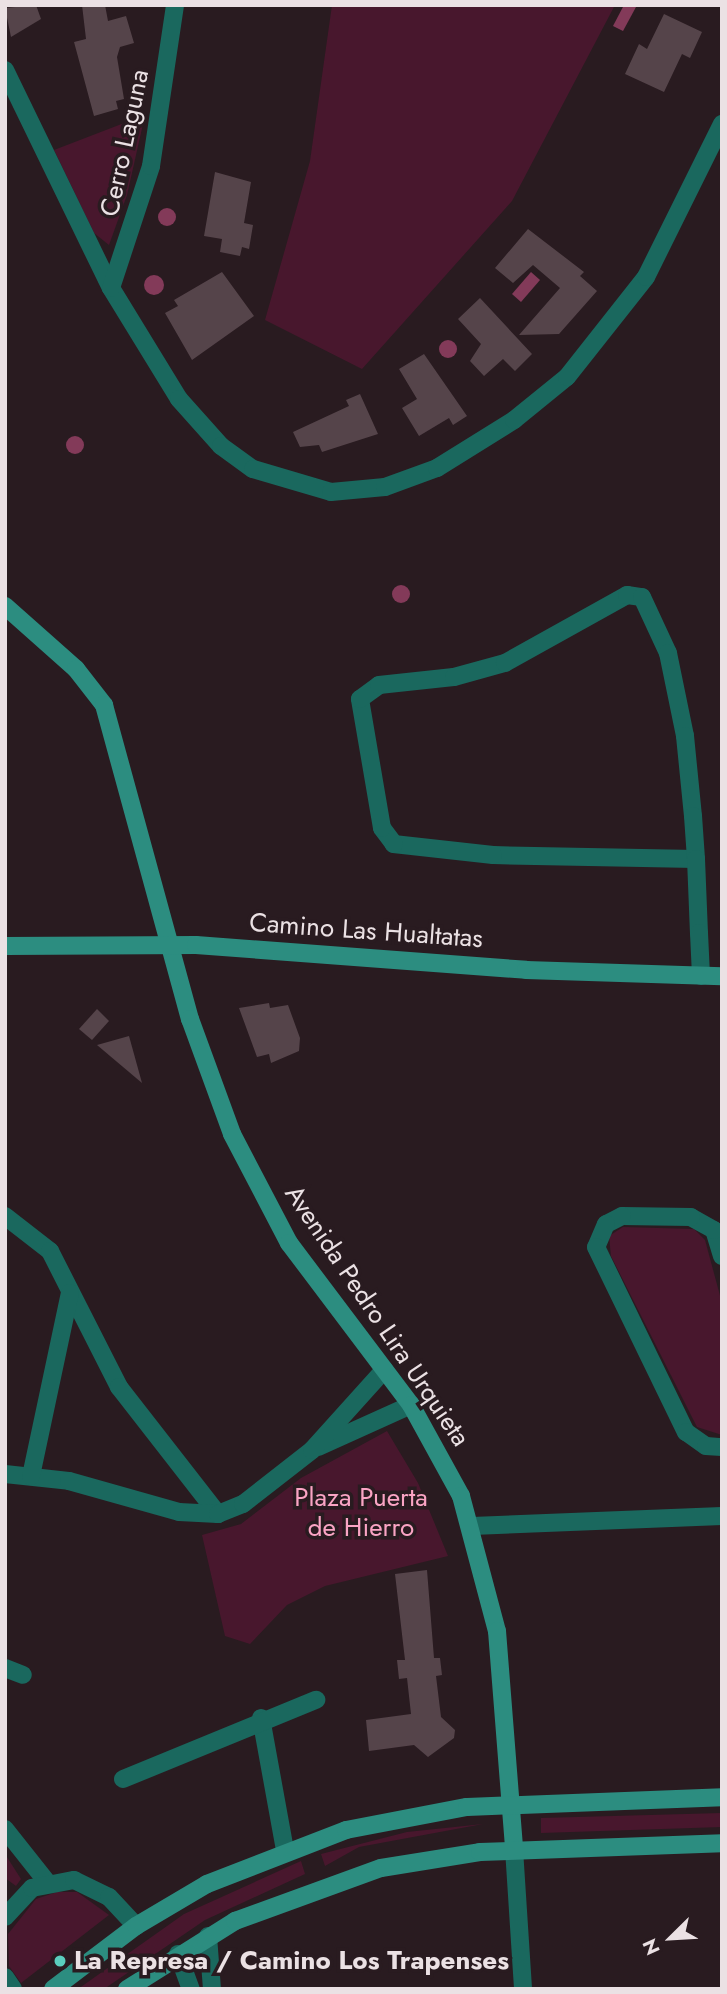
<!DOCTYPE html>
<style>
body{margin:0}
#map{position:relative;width:727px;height:1994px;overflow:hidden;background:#291b20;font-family:Jost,sans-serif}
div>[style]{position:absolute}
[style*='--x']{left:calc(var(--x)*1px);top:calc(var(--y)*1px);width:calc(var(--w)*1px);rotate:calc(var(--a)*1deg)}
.green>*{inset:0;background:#48172d}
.water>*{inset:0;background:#833a59}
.round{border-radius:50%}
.building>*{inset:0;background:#55444a}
.street>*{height:18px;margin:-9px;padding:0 9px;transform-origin:9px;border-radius:9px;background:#1a685e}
.secondary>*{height:18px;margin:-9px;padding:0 9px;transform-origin:9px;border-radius:9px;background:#2c8d80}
.dots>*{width:19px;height:19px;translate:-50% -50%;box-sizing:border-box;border:4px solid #291b20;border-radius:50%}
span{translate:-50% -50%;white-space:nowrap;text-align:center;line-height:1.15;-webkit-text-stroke:7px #291b20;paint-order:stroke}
.street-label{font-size:26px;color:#ebe1e4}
.park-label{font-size:26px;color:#faa4c4}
.poi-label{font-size:26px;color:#ebe1e4;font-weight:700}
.left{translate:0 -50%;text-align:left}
.frame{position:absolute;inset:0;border:7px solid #ebe1e4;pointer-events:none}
.north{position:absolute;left:636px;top:1903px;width:70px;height:70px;-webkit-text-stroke:5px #291b20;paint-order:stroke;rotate:246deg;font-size:19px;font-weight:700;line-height:28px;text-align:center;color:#ebe1e4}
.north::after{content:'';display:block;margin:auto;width:24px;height:32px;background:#ebe1e4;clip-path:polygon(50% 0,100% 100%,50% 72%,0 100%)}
</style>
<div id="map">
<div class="green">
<div style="clip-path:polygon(332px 5px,615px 5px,512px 201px,362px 369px,265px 320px,310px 161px)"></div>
<div style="clip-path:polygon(145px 115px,127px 195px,109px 245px,94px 233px,54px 150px)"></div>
<div style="clip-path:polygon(623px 1227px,694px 1229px,705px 1240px,722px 1303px,722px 1435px,697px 1427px,611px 1256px,609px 1236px)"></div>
<div style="clip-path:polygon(387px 1431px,418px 1483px,448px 1556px,325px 1586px,287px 1605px,250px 1644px,225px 1636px,202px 1535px,241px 1524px,301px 1478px)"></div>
<div style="clip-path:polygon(722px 1813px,722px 1827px,541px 1833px,541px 1818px)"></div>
<div style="clip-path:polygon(483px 1824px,359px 1847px,325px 1866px,321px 1854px,407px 1832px)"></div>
<div style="clip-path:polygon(5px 1854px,21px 1879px,16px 1886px,5px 1878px)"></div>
<div style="clip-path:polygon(301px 1861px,305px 1874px,205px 1920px,104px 1989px,78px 1989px,184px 1914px)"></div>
<div style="clip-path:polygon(57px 1892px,77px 1892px,109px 1915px,21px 1983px,9px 1966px,8px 1934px,36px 1899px)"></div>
</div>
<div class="water">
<div style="clip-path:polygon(624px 5px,636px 7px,623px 31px,613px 26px)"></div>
<div class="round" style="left:158px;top:208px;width:18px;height:18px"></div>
<div style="clip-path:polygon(531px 272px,540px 280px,521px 302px,512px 294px)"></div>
<div class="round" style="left:144px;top:275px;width:20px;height:20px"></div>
<div class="round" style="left:439px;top:340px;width:18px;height:18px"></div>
<div class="round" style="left:66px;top:436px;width:18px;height:18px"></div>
<div class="round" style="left:392px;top:585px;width:18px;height:18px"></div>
</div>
<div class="building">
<div style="clip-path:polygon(36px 5px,41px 19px,11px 37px,5px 8px)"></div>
<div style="clip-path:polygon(82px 5px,105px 5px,108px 21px,126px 16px,134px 43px,120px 47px,117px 57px,124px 99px,116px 101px,118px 109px,94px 116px,74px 42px,86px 39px)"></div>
<div style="clip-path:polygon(664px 14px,702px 32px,690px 58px,682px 54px,664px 92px,625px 74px,639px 44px,647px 49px)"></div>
<div style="clip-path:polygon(215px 172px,251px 182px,244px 223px,253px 225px,249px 249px,242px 247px,240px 256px,220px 252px,222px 239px,204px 236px)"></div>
<div style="clip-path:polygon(528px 229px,584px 272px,580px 276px,597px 291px,559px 334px,519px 335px,560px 288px,533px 265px,513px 283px,495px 268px)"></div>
<div style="clip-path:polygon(222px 272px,254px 316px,192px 360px,165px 313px,178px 306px,174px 300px)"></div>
<div style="clip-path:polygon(480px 298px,532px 354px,515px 371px,503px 359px,484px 376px,470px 361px,481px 344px,458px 319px)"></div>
<div style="clip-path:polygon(424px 354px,467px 416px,453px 425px,449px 418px,419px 436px,402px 408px,417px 399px,399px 369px)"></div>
<div style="clip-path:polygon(360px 394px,378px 434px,322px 452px,319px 445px,300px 447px,293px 432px,349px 406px,346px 400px)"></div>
<div style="clip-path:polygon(269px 1003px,270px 1008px,288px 1005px,300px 1038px,299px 1051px,271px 1063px,269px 1054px,257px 1057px,239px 1008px)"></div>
<div style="clip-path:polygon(97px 1009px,109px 1021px,92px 1040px,79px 1029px)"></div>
<div style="clip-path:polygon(129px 1036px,142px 1083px,97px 1045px)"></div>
<div style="clip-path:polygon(427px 1570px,434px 1658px,440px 1658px,442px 1675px,436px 1676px,441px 1717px,455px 1730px,454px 1738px,428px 1757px,414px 1745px,369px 1751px,366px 1720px,411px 1714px,407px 1678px,399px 1679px,397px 1660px,405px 1660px,395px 1574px)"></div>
</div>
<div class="street">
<div style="--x:5;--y:70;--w:242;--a:64.1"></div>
<div style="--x:111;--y:288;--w:130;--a:58.5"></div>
<div style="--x:179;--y:399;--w:63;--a:48.2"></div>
<div style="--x:221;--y:446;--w:39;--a:36"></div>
<div style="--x:253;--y:469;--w:81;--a:16.4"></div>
<div style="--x:331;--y:492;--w:54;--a:-5.3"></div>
<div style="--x:385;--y:487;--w:55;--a:-20.1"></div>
<div style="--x:437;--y:468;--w:91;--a:-31.9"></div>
<div style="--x:514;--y:420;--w:68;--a:-39.1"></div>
<div style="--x:567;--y:377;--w:127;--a:-51.7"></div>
<div style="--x:646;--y:277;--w:171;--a:-63.6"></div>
<div style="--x:111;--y:288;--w:128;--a:-71.8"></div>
<div style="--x:151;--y:166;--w:163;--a:-81.5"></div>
<div style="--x:696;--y:859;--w:203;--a:-178.9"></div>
<div style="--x:493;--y:855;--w:100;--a:-173.7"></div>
<div style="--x:394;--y:844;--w:20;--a:-127"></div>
<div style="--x:382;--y:828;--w:131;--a:-99.7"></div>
<div style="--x:360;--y:699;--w:24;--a:-36"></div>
<div style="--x:379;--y:685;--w:75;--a:-6.1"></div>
<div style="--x:454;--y:677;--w:53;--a:-15.4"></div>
<div style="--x:505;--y:663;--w:140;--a:-29.1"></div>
<div style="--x:627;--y:595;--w:15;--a:8"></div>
<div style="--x:642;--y:597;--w:62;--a:65.1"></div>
<div style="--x:668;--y:653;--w:85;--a:78.4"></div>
<div style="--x:685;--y:736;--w:80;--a:84.3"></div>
<div style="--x:693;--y:816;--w:43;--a:86"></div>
<div style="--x:696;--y:859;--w:74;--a:87.7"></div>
<div style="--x:699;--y:933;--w:43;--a:87.3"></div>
<div style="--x:5;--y:1216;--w:57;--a:37.9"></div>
<div style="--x:50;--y:1251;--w:153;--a:63.1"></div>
<div style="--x:119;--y:1387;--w:161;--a:52.1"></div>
<div style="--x:722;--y:1256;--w:27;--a:-107"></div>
<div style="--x:714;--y:1230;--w:26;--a:-151"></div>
<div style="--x:691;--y:1217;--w:69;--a:-179.2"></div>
<div style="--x:622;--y:1216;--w:18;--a:153"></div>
<div style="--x:606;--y:1224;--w:25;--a:113"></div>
<div style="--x:596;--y:1247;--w:206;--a:64.1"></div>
<div style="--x:686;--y:1432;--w:24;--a:35"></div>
<div style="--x:706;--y:1446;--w:16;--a:4"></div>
<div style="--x:318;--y:1447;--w:102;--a:-24.3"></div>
<div style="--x:5;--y:1474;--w:64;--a:6.2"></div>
<div style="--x:69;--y:1481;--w:114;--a:15.7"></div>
<div style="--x:179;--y:1512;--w:39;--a:3"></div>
<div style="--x:218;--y:1514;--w:27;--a:-22"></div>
<div style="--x:243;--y:1504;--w:88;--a:-38"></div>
<div style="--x:312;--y:1450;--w:108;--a:-48"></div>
<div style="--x:31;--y:1476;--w:187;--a:-78"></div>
<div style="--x:472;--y:1526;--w:250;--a:-2.3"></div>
<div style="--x:5;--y:1668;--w:19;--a:21"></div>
<div style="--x:261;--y:1718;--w:134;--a:79.7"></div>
<div style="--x:123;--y:1779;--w:209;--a:-22.3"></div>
<div style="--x:5;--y:1829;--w:68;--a:51.6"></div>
<div style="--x:514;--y:1849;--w:140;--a:86.3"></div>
<div style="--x:5;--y:1917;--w:40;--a:-47"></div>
<div style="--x:32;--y:1888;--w:43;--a:-10.8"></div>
<div style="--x:74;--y:1880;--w:39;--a:26"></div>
<div style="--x:109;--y:1897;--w:40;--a:47"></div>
<div style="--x:208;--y:1936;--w:53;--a:85.7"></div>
<div style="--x:178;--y:1954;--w:37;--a:70"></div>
<div style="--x:5;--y:1977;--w:14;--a:56"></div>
</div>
<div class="secondary">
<div style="--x:5;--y:606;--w:95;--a:41.6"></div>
<div style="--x:76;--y:669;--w:46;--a:52.1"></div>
<div style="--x:104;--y:705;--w:326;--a:74.7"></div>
<div style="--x:190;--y:1019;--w:122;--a:69.9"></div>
<div style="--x:232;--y:1134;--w:123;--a:62.4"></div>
<div style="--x:289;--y:1243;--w:203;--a:53"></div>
<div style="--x:411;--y:1405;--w:104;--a:61.2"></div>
<div style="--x:461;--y:1496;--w:140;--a:75.1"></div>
<div style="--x:497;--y:1631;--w:219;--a:85.5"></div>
<div style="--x:5;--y:946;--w:191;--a:-0.3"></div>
<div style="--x:196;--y:945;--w:331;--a:4.3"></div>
<div style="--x:526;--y:970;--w:196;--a:1.8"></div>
<div style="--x:53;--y:1989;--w:104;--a:-37.2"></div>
<div style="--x:136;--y:1926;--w:82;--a:-30.6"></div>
<div style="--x:207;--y:1884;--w:149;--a:-21.2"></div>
<div style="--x:346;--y:1830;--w:123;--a:-10.8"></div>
<div style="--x:467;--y:1807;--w:255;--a:-2.2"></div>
<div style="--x:127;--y:1989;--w:128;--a:-32.2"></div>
<div style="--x:235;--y:1921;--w:155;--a:-20"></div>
<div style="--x:381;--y:1868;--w:100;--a:-9.2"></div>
<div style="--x:480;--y:1852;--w:242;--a:-2.1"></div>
</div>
<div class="dots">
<div style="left:60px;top:1961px;background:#5acebd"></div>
</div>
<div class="street-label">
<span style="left:125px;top:143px;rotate:-78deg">Cerro Laguna</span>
<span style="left:366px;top:931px;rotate:4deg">Camino Las Hualtatas</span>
<span style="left:377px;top:1316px;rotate:56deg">Avenida Pedro Lira Urquieta</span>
</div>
<div class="park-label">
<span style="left:361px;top:1513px">Plaza Puerta<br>de Hierro</span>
</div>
<div class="poi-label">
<span class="left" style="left:74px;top:1961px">La Represa / Camino Los Trapenses</span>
</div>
<div class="frame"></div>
<div class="north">N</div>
</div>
